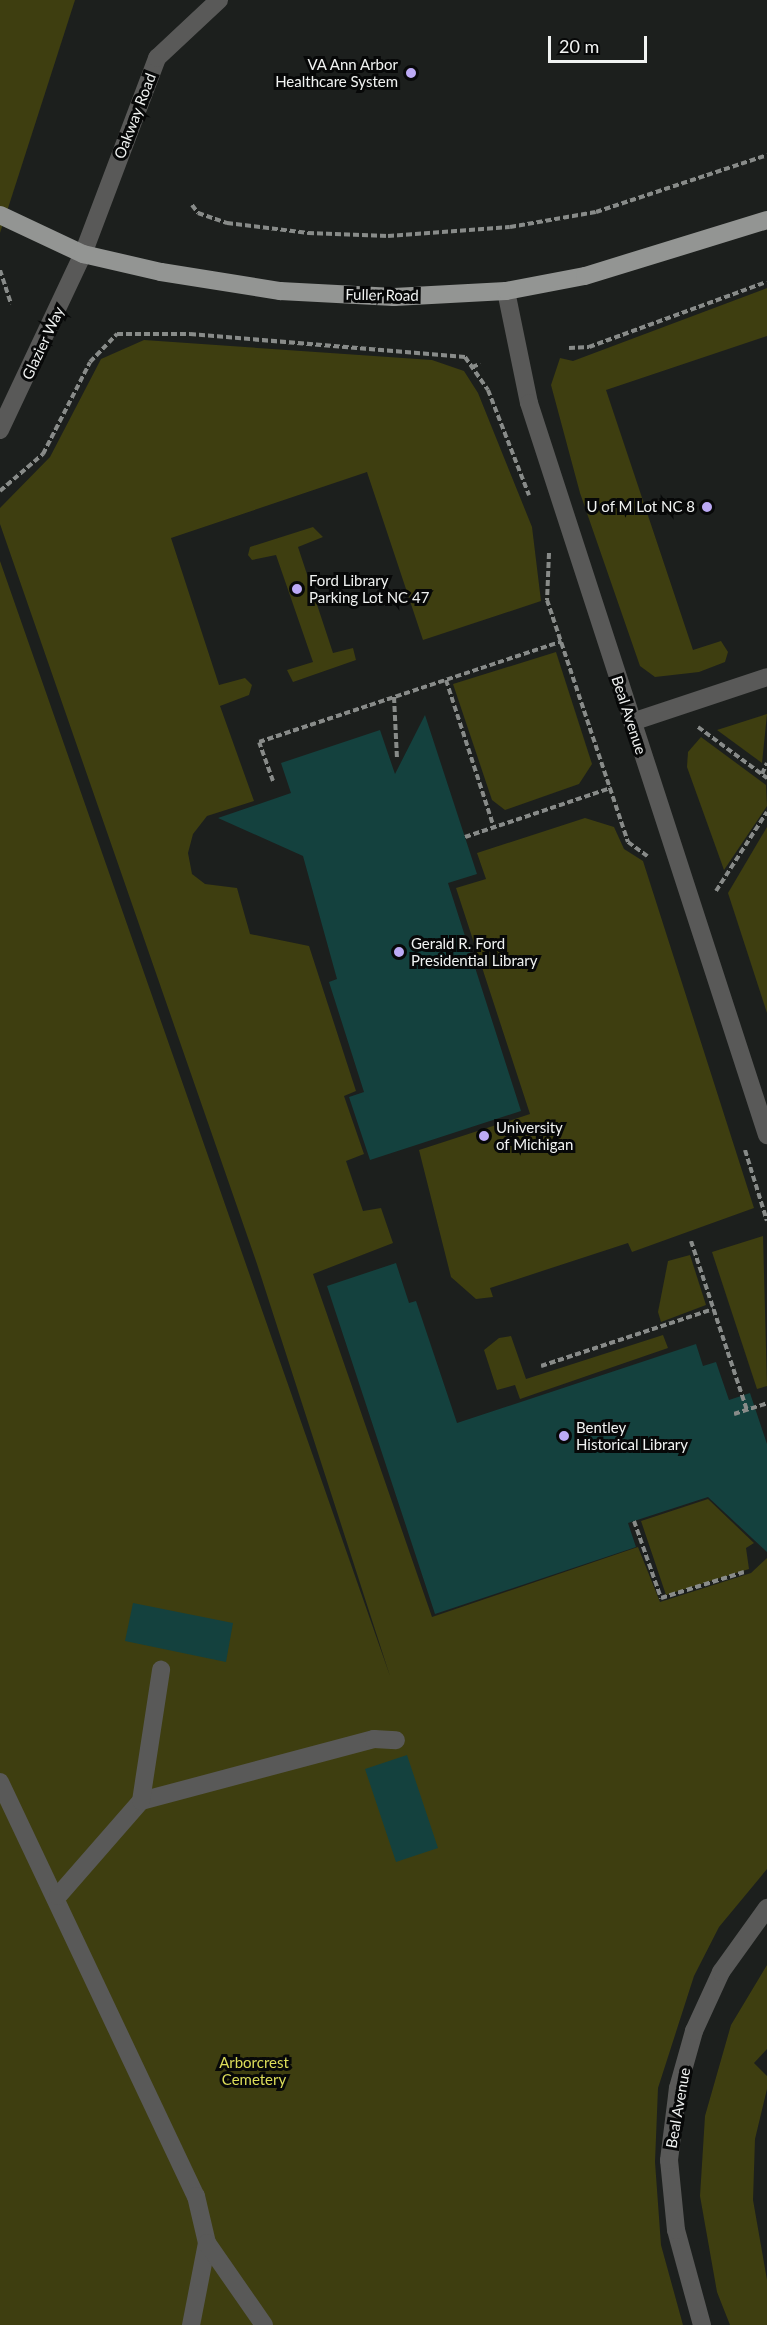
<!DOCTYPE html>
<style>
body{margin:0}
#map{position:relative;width:767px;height:2325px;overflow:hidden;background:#1c1f1d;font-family:Lato,sans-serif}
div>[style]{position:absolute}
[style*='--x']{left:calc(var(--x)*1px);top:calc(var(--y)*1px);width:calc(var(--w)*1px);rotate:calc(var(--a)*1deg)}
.green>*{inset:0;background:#3e3e10}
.building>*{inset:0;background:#14413e}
.path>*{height:4px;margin-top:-2px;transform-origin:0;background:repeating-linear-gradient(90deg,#888b89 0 6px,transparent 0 9px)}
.minor>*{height:18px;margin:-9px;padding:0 9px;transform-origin:9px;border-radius:9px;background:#595958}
.major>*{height:18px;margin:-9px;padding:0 9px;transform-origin:9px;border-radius:9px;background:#939593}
.dots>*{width:16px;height:16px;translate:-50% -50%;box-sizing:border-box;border:3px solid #070808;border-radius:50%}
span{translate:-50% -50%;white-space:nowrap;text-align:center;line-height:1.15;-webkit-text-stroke:6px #070808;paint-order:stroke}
.poi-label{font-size:15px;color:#f1f3f2}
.right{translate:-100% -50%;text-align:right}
.left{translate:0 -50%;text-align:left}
.street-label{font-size:15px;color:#f1f3f2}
.park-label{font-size:15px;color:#dbdc59}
.scale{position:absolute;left:548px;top:36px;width:99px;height:27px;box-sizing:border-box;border:3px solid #f1f3f2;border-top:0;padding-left:8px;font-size:18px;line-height:21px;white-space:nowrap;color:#f1f3f2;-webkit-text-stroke:4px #070808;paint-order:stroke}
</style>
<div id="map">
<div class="green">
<div style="clip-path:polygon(0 0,75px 0,0 233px)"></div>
<div style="clip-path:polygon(767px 288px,767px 336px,606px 390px,693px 650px,721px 641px,728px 652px,725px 662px,699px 672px,655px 677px,640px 666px,580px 493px,551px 385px,560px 358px,573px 361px)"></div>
<div style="clip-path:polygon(144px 340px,432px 360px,464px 371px,478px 393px,532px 527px,541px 601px,423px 640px,367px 472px,171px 538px,219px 685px,245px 678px,252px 685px,249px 695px,220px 706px,254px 801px,207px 816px,193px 834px,188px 853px,192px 874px,205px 884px,237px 888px,250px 934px,309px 946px,356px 1091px,344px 1096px,364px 1154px,346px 1161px,363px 1211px,381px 1208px,393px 1243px,313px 1274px,432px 1617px,638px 1547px,660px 1602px,751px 1573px,767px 1558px,767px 1869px,719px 1927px,694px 1976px,658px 2088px,655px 2162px,661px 2245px,683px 2325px,0 2325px,0 561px,390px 1676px,257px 1264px,0 524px,0 508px,50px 457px,101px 359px)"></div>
<div style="clip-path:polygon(313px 527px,323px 537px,298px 547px,333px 653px,353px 648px,356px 660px,293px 682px,287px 670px,313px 662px,276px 555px,252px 560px,248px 555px,250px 547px)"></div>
<div style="clip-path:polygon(556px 652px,592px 764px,579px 784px,505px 810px,492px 800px,453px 684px)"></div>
<div style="clip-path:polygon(767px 714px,762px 763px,717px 730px)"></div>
<div style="clip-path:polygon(701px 737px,766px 785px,767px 806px,724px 870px,687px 767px,688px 752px)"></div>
<div style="clip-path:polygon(585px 818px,614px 827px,624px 849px,643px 861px,754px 1208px,632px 1252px,628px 1243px,490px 1288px,493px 1297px,476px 1299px,451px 1277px,419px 1150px,530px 1114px,456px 888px,486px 879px,477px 853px)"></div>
<div style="clip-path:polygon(767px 827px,767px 1013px,728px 893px)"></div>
<div style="clip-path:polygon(763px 1236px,767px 1386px,757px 1389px,712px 1252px)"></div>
<div style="clip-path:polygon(690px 1255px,706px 1305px,661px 1322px,658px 1312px,668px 1261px)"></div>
<div style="clip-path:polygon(663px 1335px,668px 1348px,520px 1399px,515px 1385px,497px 1390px,484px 1350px,499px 1338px,511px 1336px,526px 1379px)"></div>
<div style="clip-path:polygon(708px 1499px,754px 1543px,746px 1548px,749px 1569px,666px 1595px,641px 1521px)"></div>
<div style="clip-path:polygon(767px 1965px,767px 2049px,754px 2063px,767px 2076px,767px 2089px,755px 2139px,753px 2200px,767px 2280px,767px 2325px,730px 2325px,717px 2292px,700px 2196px,705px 2116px,731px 2025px)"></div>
</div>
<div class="building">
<div style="clip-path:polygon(425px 715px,477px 874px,448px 883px,521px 1111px,370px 1160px,349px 1097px,364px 1092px,329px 982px,337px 979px,303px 856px,218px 818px,291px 793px,281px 763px,380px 730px,395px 774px)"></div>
<div style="clip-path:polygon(396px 1263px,409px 1303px,416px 1301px,457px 1423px,696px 1344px,703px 1366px,716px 1362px,729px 1400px,750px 1393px,767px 1444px,767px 1552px,708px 1497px,628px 1523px,636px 1547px,435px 1614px,327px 1286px)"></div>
<div style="clip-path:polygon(133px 1603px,233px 1623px,226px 1662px,125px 1641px)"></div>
<div style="clip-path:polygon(407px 1755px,438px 1848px,396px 1862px,365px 1769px)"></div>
</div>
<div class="path">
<div style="--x:192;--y:205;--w:10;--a:53"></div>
<div style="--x:198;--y:213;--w:31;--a:19"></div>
<div style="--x:227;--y:223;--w:82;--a:7"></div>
<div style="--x:308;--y:233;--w:80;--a:2.1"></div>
<div style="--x:388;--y:236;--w:122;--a:-4.2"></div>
<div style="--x:510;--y:227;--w:87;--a:-9.9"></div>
<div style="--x:596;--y:212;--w:180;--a:-18.4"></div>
<div style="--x:0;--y:270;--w:36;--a:72"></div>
<div style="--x:569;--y:348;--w:20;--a:-3"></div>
<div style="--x:589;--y:347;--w:189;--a:-20.1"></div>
<div style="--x:472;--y:367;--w:9;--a:-21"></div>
<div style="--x:0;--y:491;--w:57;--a:-40.7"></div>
<div style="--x:43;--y:454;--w:103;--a:-62.9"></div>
<div style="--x:90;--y:362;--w:39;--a:-46"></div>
<div style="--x:117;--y:334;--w:73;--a:0"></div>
<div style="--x:190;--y:334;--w:276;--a:4.8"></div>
<div style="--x:465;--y:357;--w:40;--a:55.1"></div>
<div style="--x:488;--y:390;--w:113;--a:68.7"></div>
<div style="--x:549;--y:553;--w:47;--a:92.4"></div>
<div style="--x:547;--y:600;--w:255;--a:71.5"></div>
<div style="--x:628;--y:842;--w:24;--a:36"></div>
<div style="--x:446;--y:680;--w:156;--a:72"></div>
<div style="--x:394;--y:697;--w:61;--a:87.2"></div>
<div style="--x:698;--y:727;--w:86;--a:36.5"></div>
<div style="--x:762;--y:774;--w:12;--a:-66"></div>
<div style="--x:273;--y:781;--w:41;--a:-109.7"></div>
<div style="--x:259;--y:742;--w:319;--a:-18.4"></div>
<div style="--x:465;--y:837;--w:154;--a:-18.6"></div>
<div style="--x:716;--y:891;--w:94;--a:-57.2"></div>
<div style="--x:745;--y:1150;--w:74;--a:72.8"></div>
<div style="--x:691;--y:1241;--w:178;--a:71.7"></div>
<div style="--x:541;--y:1366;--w:181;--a:-18.3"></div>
<div style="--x:734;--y:1414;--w:35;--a:-18"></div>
<div style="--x:634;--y:1521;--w:82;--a:70.7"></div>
<div style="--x:661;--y:1598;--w:87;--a:-17.4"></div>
</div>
<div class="minor">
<div style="--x:506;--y:291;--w:114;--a:78.4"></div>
<div style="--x:529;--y:403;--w:770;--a:71.99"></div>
<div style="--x:0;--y:430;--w:195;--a:-64.8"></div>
<div style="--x:83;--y:254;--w:210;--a:-69.3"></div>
<div style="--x:157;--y:58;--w:85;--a:-43.1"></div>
<div style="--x:632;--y:722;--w:142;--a:-18.4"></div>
<div style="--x:0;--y:1782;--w:458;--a:64.7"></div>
<div style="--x:196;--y:2196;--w:48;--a:76.8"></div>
<div style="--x:207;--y:2243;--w:84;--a:101"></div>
<div style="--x:141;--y:1801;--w:241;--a:-14.9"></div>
<div style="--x:374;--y:1739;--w:22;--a:3"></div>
<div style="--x:58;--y:1896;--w:126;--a:-48.9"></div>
<div style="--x:141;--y:1801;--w:133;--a:-81.3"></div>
<div style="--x:207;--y:2243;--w:100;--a:55.2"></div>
<div style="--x:702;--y:2325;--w:98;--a:-105.3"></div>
<div style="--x:676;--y:2230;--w:70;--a:-95.7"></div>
<div style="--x:669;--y:2160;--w:73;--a:-82.9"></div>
<div style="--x:678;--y:2088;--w:59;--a:-74.3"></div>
<div style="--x:694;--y:2031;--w:65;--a:-65.4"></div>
<div style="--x:721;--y:1972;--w:79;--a:-54.3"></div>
</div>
<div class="major">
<div style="--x:0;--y:215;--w:92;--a:25.2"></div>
<div style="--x:83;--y:254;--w:80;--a:13"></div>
<div style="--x:161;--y:272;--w:121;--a:9.1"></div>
<div style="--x:280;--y:291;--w:114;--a:3"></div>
<div style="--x:394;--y:297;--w:112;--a:-3.1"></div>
<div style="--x:506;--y:291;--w:80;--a:-10.8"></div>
<div style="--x:585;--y:276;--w:190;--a:-17.1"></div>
</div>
<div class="dots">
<div style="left:411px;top:73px;background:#bcaaf5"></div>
<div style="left:707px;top:507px;background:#bcaaf5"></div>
<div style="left:297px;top:589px;background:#bcaaf5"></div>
<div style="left:399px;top:952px;background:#bcaaf5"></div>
<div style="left:484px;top:1136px;background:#bcaaf5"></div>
<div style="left:564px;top:1436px;background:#bcaaf5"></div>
</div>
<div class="poi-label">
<span class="right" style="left:398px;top:73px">VA Ann Arbor<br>Healthcare System</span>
<span class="right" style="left:695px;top:507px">U of M Lot NC 8</span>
<span class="left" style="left:309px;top:589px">Ford Library<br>Parking Lot NC 47</span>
<span class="left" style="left:411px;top:952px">Gerald R. Ford<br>Presidential Library</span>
<span class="left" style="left:496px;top:1136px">University<br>of Michigan</span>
<span class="left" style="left:576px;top:1436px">Bentley<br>Historical Library</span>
</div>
<div class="street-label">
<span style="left:135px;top:116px;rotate:-69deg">Oakway Road</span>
<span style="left:382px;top:295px;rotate:1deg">Fuller Road</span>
<span style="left:43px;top:343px;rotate:-65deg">Glazier Way</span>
<span style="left:629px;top:715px;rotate:72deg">Beal Avenue</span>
<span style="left:678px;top:2108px;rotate:-80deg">Beal Avenue</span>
</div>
<div class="park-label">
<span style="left:254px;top:2071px">Arborcrest<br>Cemetery</span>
</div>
<div class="scale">20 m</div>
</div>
